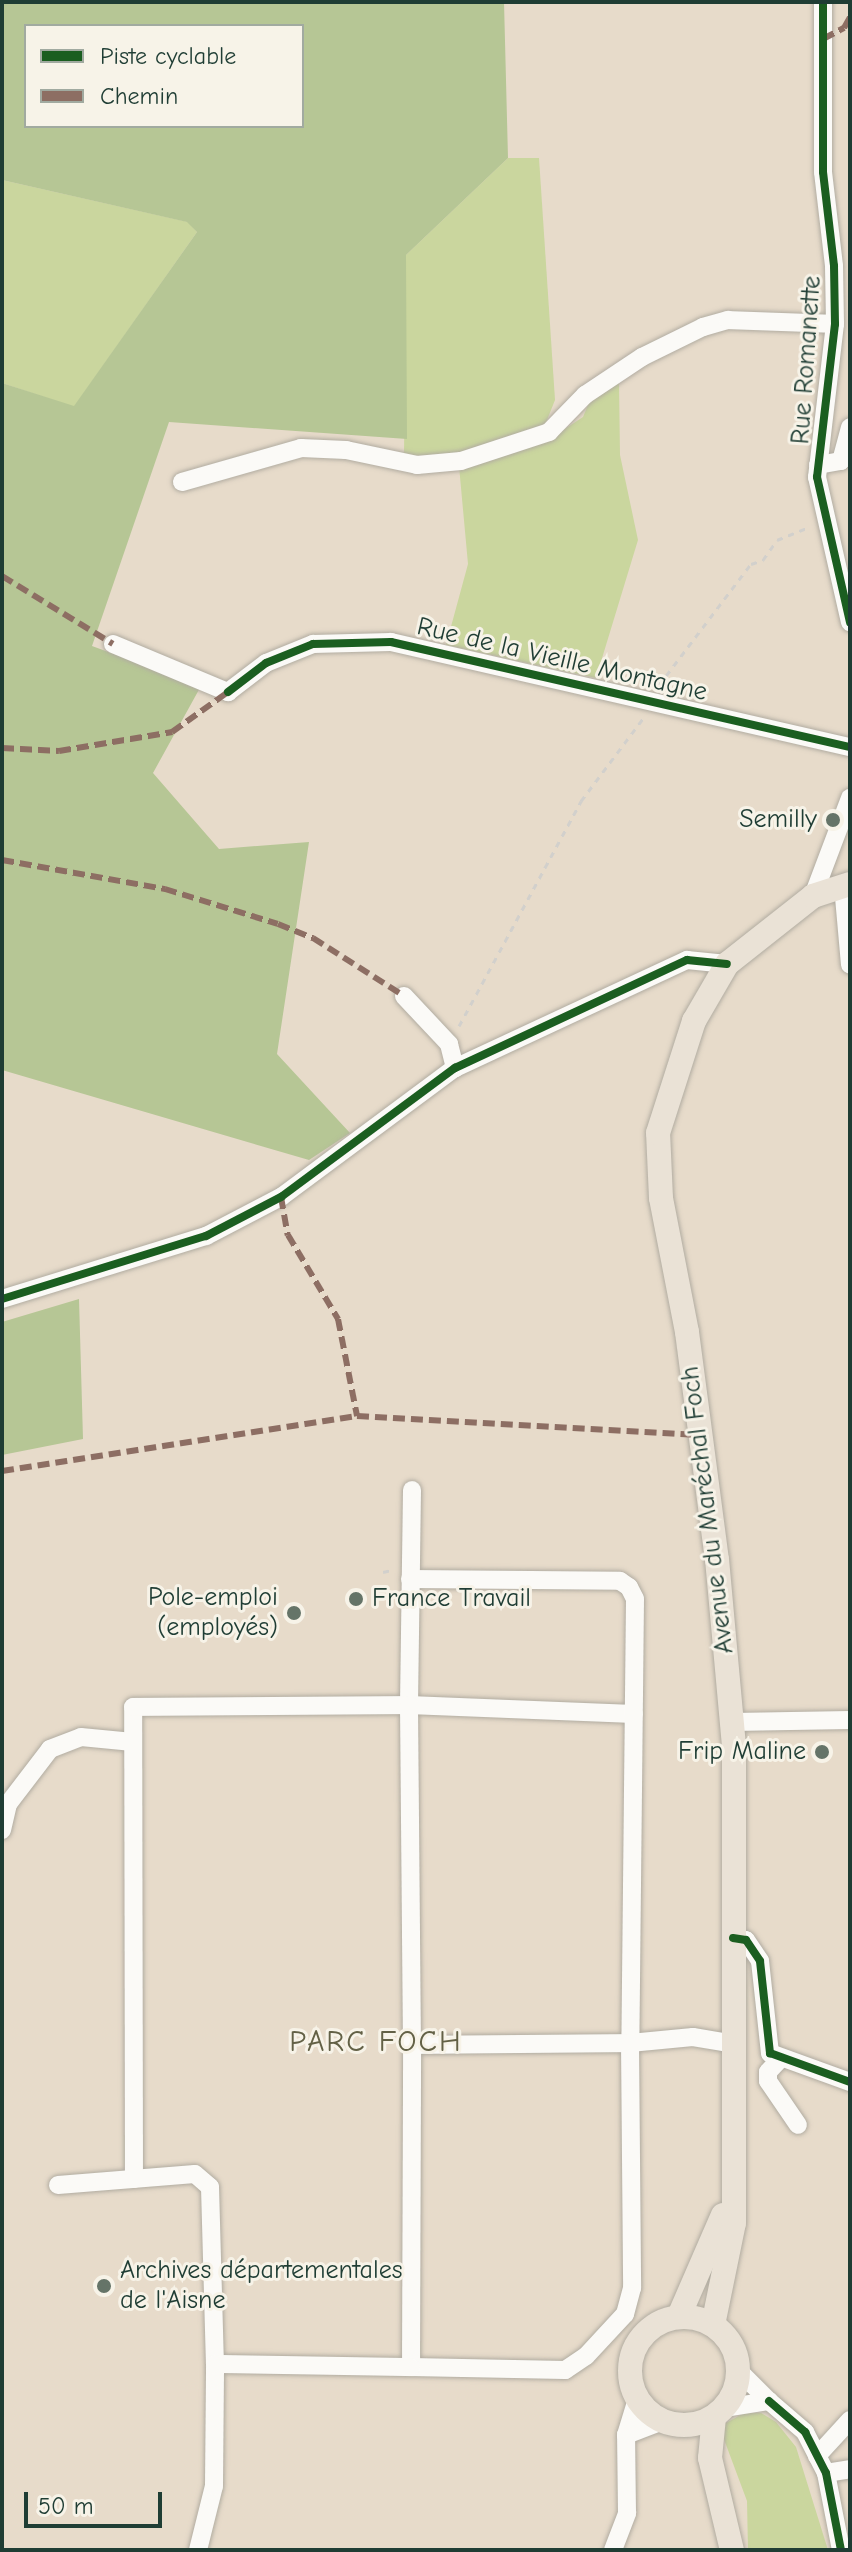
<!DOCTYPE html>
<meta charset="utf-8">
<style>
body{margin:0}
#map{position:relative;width:852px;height:2552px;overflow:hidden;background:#e7dbca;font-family:"Comic Neue",sans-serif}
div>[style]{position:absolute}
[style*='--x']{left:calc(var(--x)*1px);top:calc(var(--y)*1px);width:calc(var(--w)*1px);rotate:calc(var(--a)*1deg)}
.green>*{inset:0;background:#cad69e}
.forest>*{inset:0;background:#b6c695}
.path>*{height:3px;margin-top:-1.5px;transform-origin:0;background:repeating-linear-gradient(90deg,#d2d0cc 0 6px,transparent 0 12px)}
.roads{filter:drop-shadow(0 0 2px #b1aca1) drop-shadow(0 0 2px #b1aca1)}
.minor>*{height:18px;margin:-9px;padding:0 9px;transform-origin:9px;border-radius:9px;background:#fbfaf7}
.major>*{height:24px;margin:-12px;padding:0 12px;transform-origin:12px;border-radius:12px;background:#eae2d6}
.major>.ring{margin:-12px;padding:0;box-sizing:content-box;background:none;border:24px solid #eae2d6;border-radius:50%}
.quiet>*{height:6px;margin-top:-3px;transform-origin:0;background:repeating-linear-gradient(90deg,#8d6e63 0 12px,transparent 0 18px)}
.cycleway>*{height:8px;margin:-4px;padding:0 4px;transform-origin:4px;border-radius:4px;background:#1b5e20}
.dots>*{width:22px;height:22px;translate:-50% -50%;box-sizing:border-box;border:4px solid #f7f3e8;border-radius:50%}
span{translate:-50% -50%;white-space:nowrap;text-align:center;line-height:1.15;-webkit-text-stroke:6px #f7f3e8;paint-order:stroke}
.street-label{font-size:26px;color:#1f3d34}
.poi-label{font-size:26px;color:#1f3d34}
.right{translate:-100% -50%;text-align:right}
.left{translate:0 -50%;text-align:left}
.quarter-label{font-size:30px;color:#636146;letter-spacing:2px}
.frame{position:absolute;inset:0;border:4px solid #1f3d34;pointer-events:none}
.legend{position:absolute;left:24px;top:24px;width:280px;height:104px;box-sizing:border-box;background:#f7f3e8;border:2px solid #a1aaa0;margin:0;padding:10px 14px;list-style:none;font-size:24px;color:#1f3d34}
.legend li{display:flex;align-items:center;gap:16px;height:40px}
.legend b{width:40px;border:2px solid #a1aaa0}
.scale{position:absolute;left:24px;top:2492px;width:138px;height:36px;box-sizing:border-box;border:4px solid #1f3d34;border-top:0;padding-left:10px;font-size:24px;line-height:28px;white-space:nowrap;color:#1f3d34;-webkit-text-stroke:6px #f7f3e8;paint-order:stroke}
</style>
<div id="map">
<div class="green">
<div style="clip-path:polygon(508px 158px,539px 158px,555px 400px,545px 425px,464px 454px,404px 456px,406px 255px)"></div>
<div style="clip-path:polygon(2px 180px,188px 222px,197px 232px,74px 407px,2px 383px)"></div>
<div style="clip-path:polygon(619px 382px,620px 455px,638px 540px,596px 678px,446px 645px,468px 564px,459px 466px,551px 438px,583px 417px,590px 400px)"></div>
<div style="clip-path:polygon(746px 2412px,761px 2413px,776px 2422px,796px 2447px,828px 2550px,748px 2550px,747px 2501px,722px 2434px,724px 2424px)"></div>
</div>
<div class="forest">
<div style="clip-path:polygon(evenodd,2px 2px,504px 2px,508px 158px,406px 255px,407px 439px,169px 422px,92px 646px,201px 686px,153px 773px,219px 849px,309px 842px,277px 1054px,350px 1133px,309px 1160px,2px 1070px,2px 383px,74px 406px,197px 232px,187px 222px,2px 180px,2px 2px,26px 26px,302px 26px,302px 126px,26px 126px,26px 26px)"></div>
<div style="clip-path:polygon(79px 1299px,83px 1439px,2px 1455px,2px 1322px)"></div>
</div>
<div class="path">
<div style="--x:659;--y:685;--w:152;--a:-52.8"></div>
<div style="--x:751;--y:564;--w:13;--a:-18"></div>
<div style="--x:763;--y:560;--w:24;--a:-55"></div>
<div style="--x:777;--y:540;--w:35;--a:-22"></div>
<div style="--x:459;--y:1026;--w:256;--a:-61.5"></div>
<div style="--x:581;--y:801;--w:105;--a:-53.1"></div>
<div style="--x:383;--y:1572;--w:9;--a:-13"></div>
</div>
<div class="roads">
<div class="minor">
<div style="--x:823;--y:2;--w:170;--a:90"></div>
<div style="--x:823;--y:172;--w:95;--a:83.3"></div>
<div style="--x:834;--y:266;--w:58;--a:89"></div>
<div style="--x:835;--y:324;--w:154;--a:96.7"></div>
<div style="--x:817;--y:477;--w:149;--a:77.2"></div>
<div style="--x:818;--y:465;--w:23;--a:-10"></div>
<div style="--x:841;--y:461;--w:35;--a:-75"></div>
<div style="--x:182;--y:482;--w:124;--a:-15.9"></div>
<div style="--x:301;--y:448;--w:45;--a:2.5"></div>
<div style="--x:346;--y:450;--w:73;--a:11.9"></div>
<div style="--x:417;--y:465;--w:44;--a:-5.2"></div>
<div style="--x:461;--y:461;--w:93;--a:-18.2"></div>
<div style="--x:549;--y:432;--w:52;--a:-45.8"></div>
<div style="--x:585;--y:395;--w:69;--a:-33.7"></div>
<div style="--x:642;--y:357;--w:68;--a:-26.2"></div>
<div style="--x:703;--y:327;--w:26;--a:-16"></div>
<div style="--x:728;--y:320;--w:107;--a:2.1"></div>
<div style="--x:113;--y:644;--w:125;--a:22.7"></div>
<div style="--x:228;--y:692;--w:48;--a:-37.3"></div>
<div style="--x:266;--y:663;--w:51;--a:-22"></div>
<div style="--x:313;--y:644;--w:78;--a:-1.5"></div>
<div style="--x:391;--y:642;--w:471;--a:12.9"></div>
<div style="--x:843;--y:886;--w:79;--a:84.9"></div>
<div style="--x:813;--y:896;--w:105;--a:-69.3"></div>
<div style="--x:404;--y:996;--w:66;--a:46.8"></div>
<div style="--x:449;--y:1044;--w:25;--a:76"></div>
<div style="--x:2;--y:1299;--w:214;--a:-17.2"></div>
<div style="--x:206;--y:1236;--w:85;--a:-27.5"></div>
<div style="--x:281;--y:1197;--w:217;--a:-36.6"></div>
<div style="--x:455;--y:1068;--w:256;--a:-25"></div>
<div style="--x:687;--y:960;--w:40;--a:5.7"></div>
<div style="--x:412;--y:1490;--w:215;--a:90.8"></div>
<div style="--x:409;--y:1705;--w:225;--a:2.3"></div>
<div style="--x:410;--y:1579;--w:210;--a:0.5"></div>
<div style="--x:620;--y:1581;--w:11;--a:34"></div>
<div style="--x:629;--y:1587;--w:13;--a:63"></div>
<div style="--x:635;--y:1599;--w:444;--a:90.6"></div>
<div style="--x:630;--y:2043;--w:63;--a:-5.4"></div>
<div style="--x:693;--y:2037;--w:43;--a:9.5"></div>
<div style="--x:732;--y:1722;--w:118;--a:-1"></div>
<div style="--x:2;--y:1830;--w:27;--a:-77"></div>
<div style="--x:8;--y:1804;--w:69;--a:-52.6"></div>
<div style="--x:50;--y:1749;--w:33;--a:-21"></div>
<div style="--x:81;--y:1737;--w:52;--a:5.5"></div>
<div style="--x:733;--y:1938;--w:13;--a:9"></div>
<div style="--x:746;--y:1940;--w:25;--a:56"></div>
<div style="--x:760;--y:1961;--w:93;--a:83.8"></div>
<div style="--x:770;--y:2053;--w:85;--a:19.9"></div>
<div style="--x:781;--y:2058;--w:19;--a:133"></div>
<div style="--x:768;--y:2072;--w:9;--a:90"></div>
<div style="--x:768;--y:2081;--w:53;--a:55.7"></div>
<div style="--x:134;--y:2179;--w:472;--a:-90.1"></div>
<div style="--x:133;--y:1707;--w:276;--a:-0.4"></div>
<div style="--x:409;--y:1705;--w:340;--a:89.5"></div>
<div style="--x:412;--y:2045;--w:218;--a:-0.5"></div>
<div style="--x:630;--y:2043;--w:245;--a:89.5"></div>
<div style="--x:632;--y:2288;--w:27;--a:105"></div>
<div style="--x:625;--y:2314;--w:57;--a:132.9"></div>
<div style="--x:586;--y:2356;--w:25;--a:146"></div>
<div style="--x:565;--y:2370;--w:154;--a:-178.9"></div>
<div style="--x:411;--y:2367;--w:322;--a:-89.8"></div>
<div style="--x:58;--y:2185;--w:137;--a:-4.6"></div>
<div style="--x:195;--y:2174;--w:20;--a:41"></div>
<div style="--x:210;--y:2187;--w:177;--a:88.4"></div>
<div style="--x:215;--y:2364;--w:196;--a:0.9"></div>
<div style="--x:769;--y:2401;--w:48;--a:40.7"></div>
<div style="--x:805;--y:2432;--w:46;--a:62.9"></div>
<div style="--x:826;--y:2473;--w:78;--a:79"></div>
<div style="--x:724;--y:2408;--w:46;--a:-8.8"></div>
<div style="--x:769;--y:2401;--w:42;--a:-135"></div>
<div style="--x:626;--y:2435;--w:39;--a:-21"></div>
<div style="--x:817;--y:2456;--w:49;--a:-47.5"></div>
<div style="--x:826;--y:2473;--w:24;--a:-9"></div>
<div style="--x:198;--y:2550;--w:66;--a:-76"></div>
<div style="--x:214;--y:2486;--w:122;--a:-89.5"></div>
<div style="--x:613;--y:2550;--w:40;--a:-69"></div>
<div style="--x:627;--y:2513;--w:78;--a:-90.7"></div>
<div style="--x:626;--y:2435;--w:39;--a:-73"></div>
</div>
<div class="major">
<div style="--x:679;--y:2316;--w:110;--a:-66.5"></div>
<div class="ring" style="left:630px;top:2317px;width:84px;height:84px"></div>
<div style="--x:713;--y:2325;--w:104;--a:-78.4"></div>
<div style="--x:734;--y:2223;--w:477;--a:-90"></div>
<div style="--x:734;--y:1746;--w:187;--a:-95.2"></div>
<div style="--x:717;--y:1560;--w:230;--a:-97.5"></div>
<div style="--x:687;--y:1332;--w:136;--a:-101"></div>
<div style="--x:661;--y:1198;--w:65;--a:-92.6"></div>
<div style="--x:658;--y:1133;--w:118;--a:-72.2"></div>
<div style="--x:694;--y:1021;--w:66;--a:-59.9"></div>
<div style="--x:727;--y:964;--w:110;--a:-38.3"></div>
<div style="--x:813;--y:896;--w:39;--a:-18"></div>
<div style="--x:714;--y:2417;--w:41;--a:95.6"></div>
<div style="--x:710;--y:2458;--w:95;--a:76.6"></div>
</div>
</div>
<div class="quiet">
<div style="--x:823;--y:39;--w:24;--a:-28"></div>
<div style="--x:844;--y:28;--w:13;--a:-61"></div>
<div style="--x:2;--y:576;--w:130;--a:31.5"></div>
<div style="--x:2;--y:748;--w:57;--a:3"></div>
<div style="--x:59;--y:751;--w:115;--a:-9.5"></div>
<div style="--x:172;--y:732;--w:69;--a:-35.5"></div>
<div style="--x:2;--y:860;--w:166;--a:10.1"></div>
<div style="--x:165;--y:889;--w:118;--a:17.2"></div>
<div style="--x:278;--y:924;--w:38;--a:22"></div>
<div style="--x:313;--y:938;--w:108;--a:32.5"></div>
<div style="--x:281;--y:1197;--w:39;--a:80"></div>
<div style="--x:288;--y:1235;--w:98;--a:59.2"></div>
<div style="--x:338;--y:1319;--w:99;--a:78.9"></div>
<div style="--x:2;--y:1471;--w:359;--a:-8.8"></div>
<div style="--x:357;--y:1416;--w:342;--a:3.2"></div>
</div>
<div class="cycleway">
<div style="--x:823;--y:2;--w:170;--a:90"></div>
<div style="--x:823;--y:172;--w:95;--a:83.3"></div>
<div style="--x:834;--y:266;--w:58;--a:89"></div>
<div style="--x:835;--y:324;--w:154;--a:96.7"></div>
<div style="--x:817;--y:477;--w:149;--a:77.2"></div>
<div style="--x:228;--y:692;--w:48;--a:-37.3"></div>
<div style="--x:266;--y:663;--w:51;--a:-22"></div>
<div style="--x:313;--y:644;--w:78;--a:-1.5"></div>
<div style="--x:391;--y:642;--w:471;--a:12.9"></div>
<div style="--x:2;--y:1299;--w:214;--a:-17.2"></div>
<div style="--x:206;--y:1236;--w:85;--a:-27.5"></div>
<div style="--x:281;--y:1197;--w:217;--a:-36.6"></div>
<div style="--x:455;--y:1068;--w:256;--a:-25"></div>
<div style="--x:687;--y:960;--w:40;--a:5.7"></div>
<div style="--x:733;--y:1938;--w:13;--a:9"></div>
<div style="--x:746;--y:1940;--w:25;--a:56"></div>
<div style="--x:760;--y:1961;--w:93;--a:83.8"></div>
<div style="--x:770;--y:2053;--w:85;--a:19.9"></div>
<div style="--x:769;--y:2401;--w:48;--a:40.7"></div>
<div style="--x:805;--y:2432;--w:46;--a:62.9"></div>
<div style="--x:826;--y:2473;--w:78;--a:79"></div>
</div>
<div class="dots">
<div style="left:833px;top:820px;background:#657468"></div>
<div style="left:356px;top:1599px;background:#657468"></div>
<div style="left:294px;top:1613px;background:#657468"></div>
<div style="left:822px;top:1752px;background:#657468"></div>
<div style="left:104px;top:2286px;background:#657468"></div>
</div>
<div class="street-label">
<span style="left:807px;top:360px;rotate:-86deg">Rue Romanette</span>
<span style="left:562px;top:660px;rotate:13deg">Rue de la Vieille Montagne</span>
<span style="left:708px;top:1510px;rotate:-97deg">Avenue du Maréchal Foch</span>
</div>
<div class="poi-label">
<span class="right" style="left:817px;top:820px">Semilly</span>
<span class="right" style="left:278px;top:1613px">Pole-emploi<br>(employés)</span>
<span class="left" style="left:372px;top:1599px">France Travail</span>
<span class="right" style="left:806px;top:1752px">Frip Maline</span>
<span class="left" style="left:120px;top:2286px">Archives départementales<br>de l'Aisne</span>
</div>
<div class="quarter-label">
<span style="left:376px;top:2042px">PARC FOCH</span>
</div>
<div class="frame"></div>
<ul class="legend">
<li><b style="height:10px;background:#1b5e20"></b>Piste cyclable</li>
<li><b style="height:10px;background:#8d6e63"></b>Chemin</li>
</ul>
<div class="scale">50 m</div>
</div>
